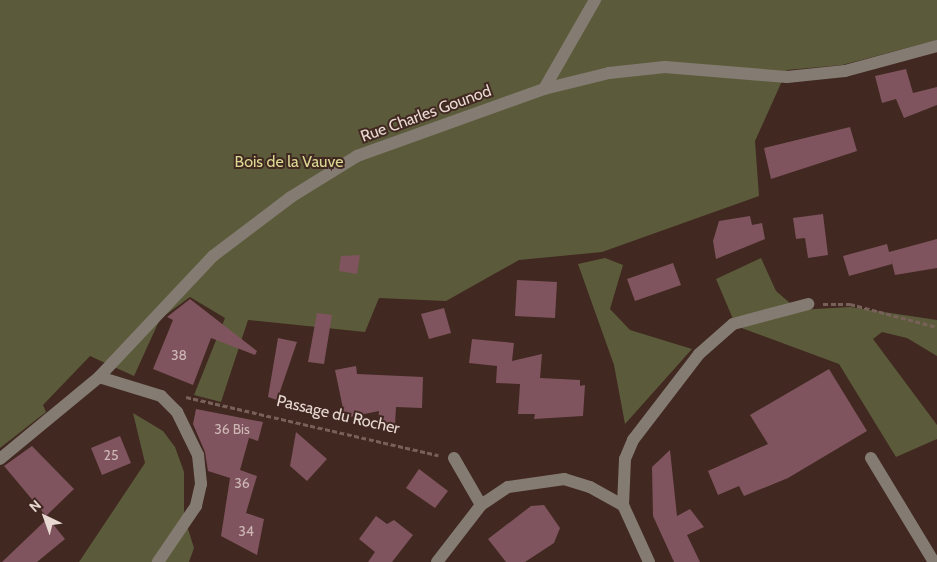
<!DOCTYPE html>
<style>
body{margin:0}
#map{position:relative;width:937px;height:562px;overflow:hidden;background:#412820;font-family:Cabin,sans-serif}
div>[style]{position:absolute}
[style*='--x']{left:calc(var(--x)*1px);top:calc(var(--y)*1px);width:calc(var(--w)*1px);rotate:calc(var(--a)*1deg)}
.green>*{inset:0;background:#5b5b3b}
.building>*{inset:0;background:#7f545e}
.path>*{height:3px;margin-top:-1.5px;transform-origin:0;background:repeating-linear-gradient(90deg,#776159 0 5px,transparent 0 7.5px)}
.minor>*{height:12px;margin:-6px;padding:0 6px;transform-origin:6px;border-radius:6px;background:#847c72}
span{translate:-50% -50%;white-space:nowrap;text-align:center;line-height:1.15;-webkit-text-stroke:4px #412820;paint-order:stroke}
.number-label{font-size:14px;color:#ceb7b5}
.number-label span{-webkit-text-stroke-width:0}
.street-label{font-size:16px;color:#e8d8d2}
.park-label{font-size:16px;color:#dad994}
.north{position:absolute;left:20px;top:492px;width:50px;height:50px;-webkit-text-stroke:4px #412820;paint-order:stroke;rotate:318deg;font-size:14px;font-weight:700;line-height:20px;text-align:center;color:#e8d8d2}
.north::after{content:'';display:block;margin:auto;width:18px;height:22px;background:#e8d8d2;clip-path:polygon(50% 0,100% 100%,50% 72%,0 100%)}
</style>
<div id="map">
<div class="green">
<div style="clip-path:polygon(0 0,937px 0,937px 40px,842px 65px,787px 70px,755px 141px,759px 196px,602px 252px,519px 260px,446px 301px,379px 298px,365px 332px,248px 320px,221px 402px,194px 395px,225px 318px,190px 297px,160px 319px,134px 376px,90px 356px,43px 405px,46px 412px,0 448px)"></div>
<div style="clip-path:polygon(605px 258px,623px 265px,610px 309px,630px 330px,692px 349px,625px 424px,614px 365px,578px 264px)"></div>
<div style="clip-path:polygon(761px 258px,776px 291px,798px 310px,850px 307px,937px 320px,937px 356px,907px 338px,882px 332px,873px 339px,937px 425px,937px 439px,896px 457px,839px 364px,736px 326px,716px 279px)"></div>
<div style="clip-path:polygon(133px 413px,163px 431px,175px 447px,184px 472px,184px 516px,194px 548px,189px 562px,79px 562px,145px 463px)"></div>
</div>
<div class="building">
<div style="clip-path:polygon(906px 69px,913px 93px,937px 87px,937px 105px,904px 118px,896px 99px,882px 103px,875px 76px)"></div>
<div style="clip-path:polygon(850px 127px,857px 151px,771px 179px,764px 148px)"></div>
<div style="clip-path:polygon(823px 214px,828px 255px,808px 258px,805px 238px,796px 239px,793px 218px)"></div>
<div style="clip-path:polygon(750px 216px,752px 225px,762px 223px,765px 239px,716px 259px,713px 241px,719px 221px)"></div>
<div style="clip-path:polygon(937px 239px,937px 268px,895px 275px,891px 259px,892px 264px,849px 276px,843px 256px,887px 244px,889px 252px)"></div>
<div style="clip-path:polygon(360px 255px,357px 274px,339px 271px,341px 256px)"></div>
<div style="clip-path:polygon(673px 263px,681px 285px,635px 301px,627px 279px)"></div>
<div style="clip-path:polygon(517px 280px,557px 282px,555px 318px,515px 316px)"></div>
<div style="clip-path:polygon(190px 299px,257px 351px,255px 355px,211px 338px,193px 385px,153px 369px,173px 320px,167px 317px)"></div>
<div style="clip-path:polygon(444px 308px,451px 333px,429px 339px,421px 314px)"></div>
<div style="clip-path:polygon(317px 313px,332px 315px,324px 364px,308px 362px)"></div>
<div style="clip-path:polygon(278px 338px,297px 342px,277px 400px,268px 397px)"></div>
<div style="clip-path:polygon(472px 339px,514px 343px,512px 361px,542px 354px,540px 378px,580px 380px,580px 386px,585px 385px,583px 416px,534px 419px,535px 414px,518px 414px,520px 384px,496px 383px,497px 366px,469px 363px)"></div>
<div style="clip-path:polygon(356px 366px,357px 374px,423px 377px,422px 408px,396px 407px,395px 425px,378px 424px,379px 411px,345px 418px,335px 370px)"></div>
<div style="clip-path:polygon(829px 369px,867px 431px,788px 478px,744px 496px,739px 486px,718px 495px,708px 471px,768px 444px,750px 415px)"></div>
<div style="clip-path:polygon(196px 409px,263px 422px,258px 441px,249px 438px,240px 470px,257px 476px,246px 513px,264px 519px,257px 555px,221px 536px,230px 478px,208px 471px,205px 452px,193px 424px)"></div>
<div style="clip-path:polygon(296px 432px,327px 459px,307px 481px,290px 466px)"></div>
<div style="clip-path:polygon(120px 436px,131px 463px,102px 475px,91px 448px)"></div>
<div style="clip-path:polygon(32px 446px,74px 489px,46px 516px,4px 466px)"></div>
<div style="clip-path:polygon(670px 450px,677px 516px,690px 509px,704px 527px,687px 535px,700px 562px,674px 562px,653px 516px,652px 467px)"></div>
<div style="clip-path:polygon(419px 469px,448px 491px,435px 508px,406px 488px)"></div>
<div style="clip-path:polygon(544px 505px,560px 528px,554px 543px,525px 562px,506px 562px,488px 539px,531px 506px)"></div>
<div style="clip-path:polygon(376px 516px,387px 524px,394px 520px,413px 535px,392px 562px,368px 562px,375px 552px,359px 539px)"></div>
<div style="clip-path:polygon(48px 518px,65px 539px,37px 562px,2px 562px)"></div>
</div>
<div class="path">
<div style="--x:823;--y:304;--w:27;--a:0"></div>
<div style="--x:850;--y:304;--w:90;--a:14.8"></div>
<div style="--x:186;--y:397;--w:259;--a:13"></div>
</div>
<div class="minor">
<div style="--x:544;--y:89;--w:103;--a:-60.2"></div>
<div style="--x:99;--y:377;--w:65;--a:17"></div>
<div style="--x:161;--y:396;--w:23;--a:45"></div>
<div style="--x:177;--y:412;--w:48;--a:64"></div>
<div style="--x:198;--y:455;--w:29;--a:84"></div>
<div style="--x:201;--y:484;--w:23;--a:103"></div>
<div style="--x:196;--y:506;--w:68;--a:124.2"></div>
<div style="--x:454;--y:458;--w:54;--a:60.1"></div>
<div style="--x:871;--y:458;--w:122;--a:58.8"></div>
<div style="--x:0;--y:459;--w:129;--a:-39.6"></div>
<div style="--x:99;--y:377;--w:166;--a:-46.7"></div>
<div style="--x:213;--y:256;--w:98;--a:-37.1"></div>
<div style="--x:291;--y:197;--w:78;--a:-31.8"></div>
<div style="--x:357;--y:156;--w:199;--a:-19.7"></div>
<div style="--x:544;--y:89;--w:67;--a:-13.8"></div>
<div style="--x:609;--y:73;--w:56;--a:-6.1"></div>
<div style="--x:665;--y:67;--w:122;--a:4.7"></div>
<div style="--x:787;--y:77;--w:58;--a:-5.9"></div>
<div style="--x:845;--y:71;--w:95;--a:-15.2"></div>
<div style="--x:437;--y:562;--w:72;--a:-52.3"></div>
<div style="--x:481;--y:505;--w:32;--a:-34"></div>
<div style="--x:508;--y:487;--w:57;--a:-8.1"></div>
<div style="--x:564;--y:479;--w:27;--a:17"></div>
<div style="--x:590;--y:487;--w:38;--a:29"></div>
<div style="--x:649;--y:562;--w:63;--a:-114.5"></div>
<div style="--x:623;--y:505;--w:46;--a:-87.5"></div>
<div style="--x:625;--y:459;--w:21;--a:-67"></div>
<div style="--x:633;--y:440;--w:108;--a:-52.5"></div>
<div style="--x:699;--y:354;--w:45;--a:-41.4"></div>
<div style="--x:733;--y:324;--w:78;--a:-14.9"></div>
</div>
<div class="number-label">
<span style="left:179px;top:355px">38</span>
<span style="left:232px;top:429px">36 Bis</span>
<span style="left:111px;top:455px">25</span>
<span style="left:242px;top:483px">36</span>
<span style="left:246px;top:531px">34</span>
</div>
<div class="street-label">
<span style="left:426px;top:114px;rotate:-20deg">Rue Charles Gounod</span>
<span style="left:338px;top:415px;rotate:13deg">Passage du Rocher</span>
</div>
<div class="park-label">
<span style="left:289px;top:162px">Bois de la Vauve</span>
</div>
<div class="north">N</div>
</div>
